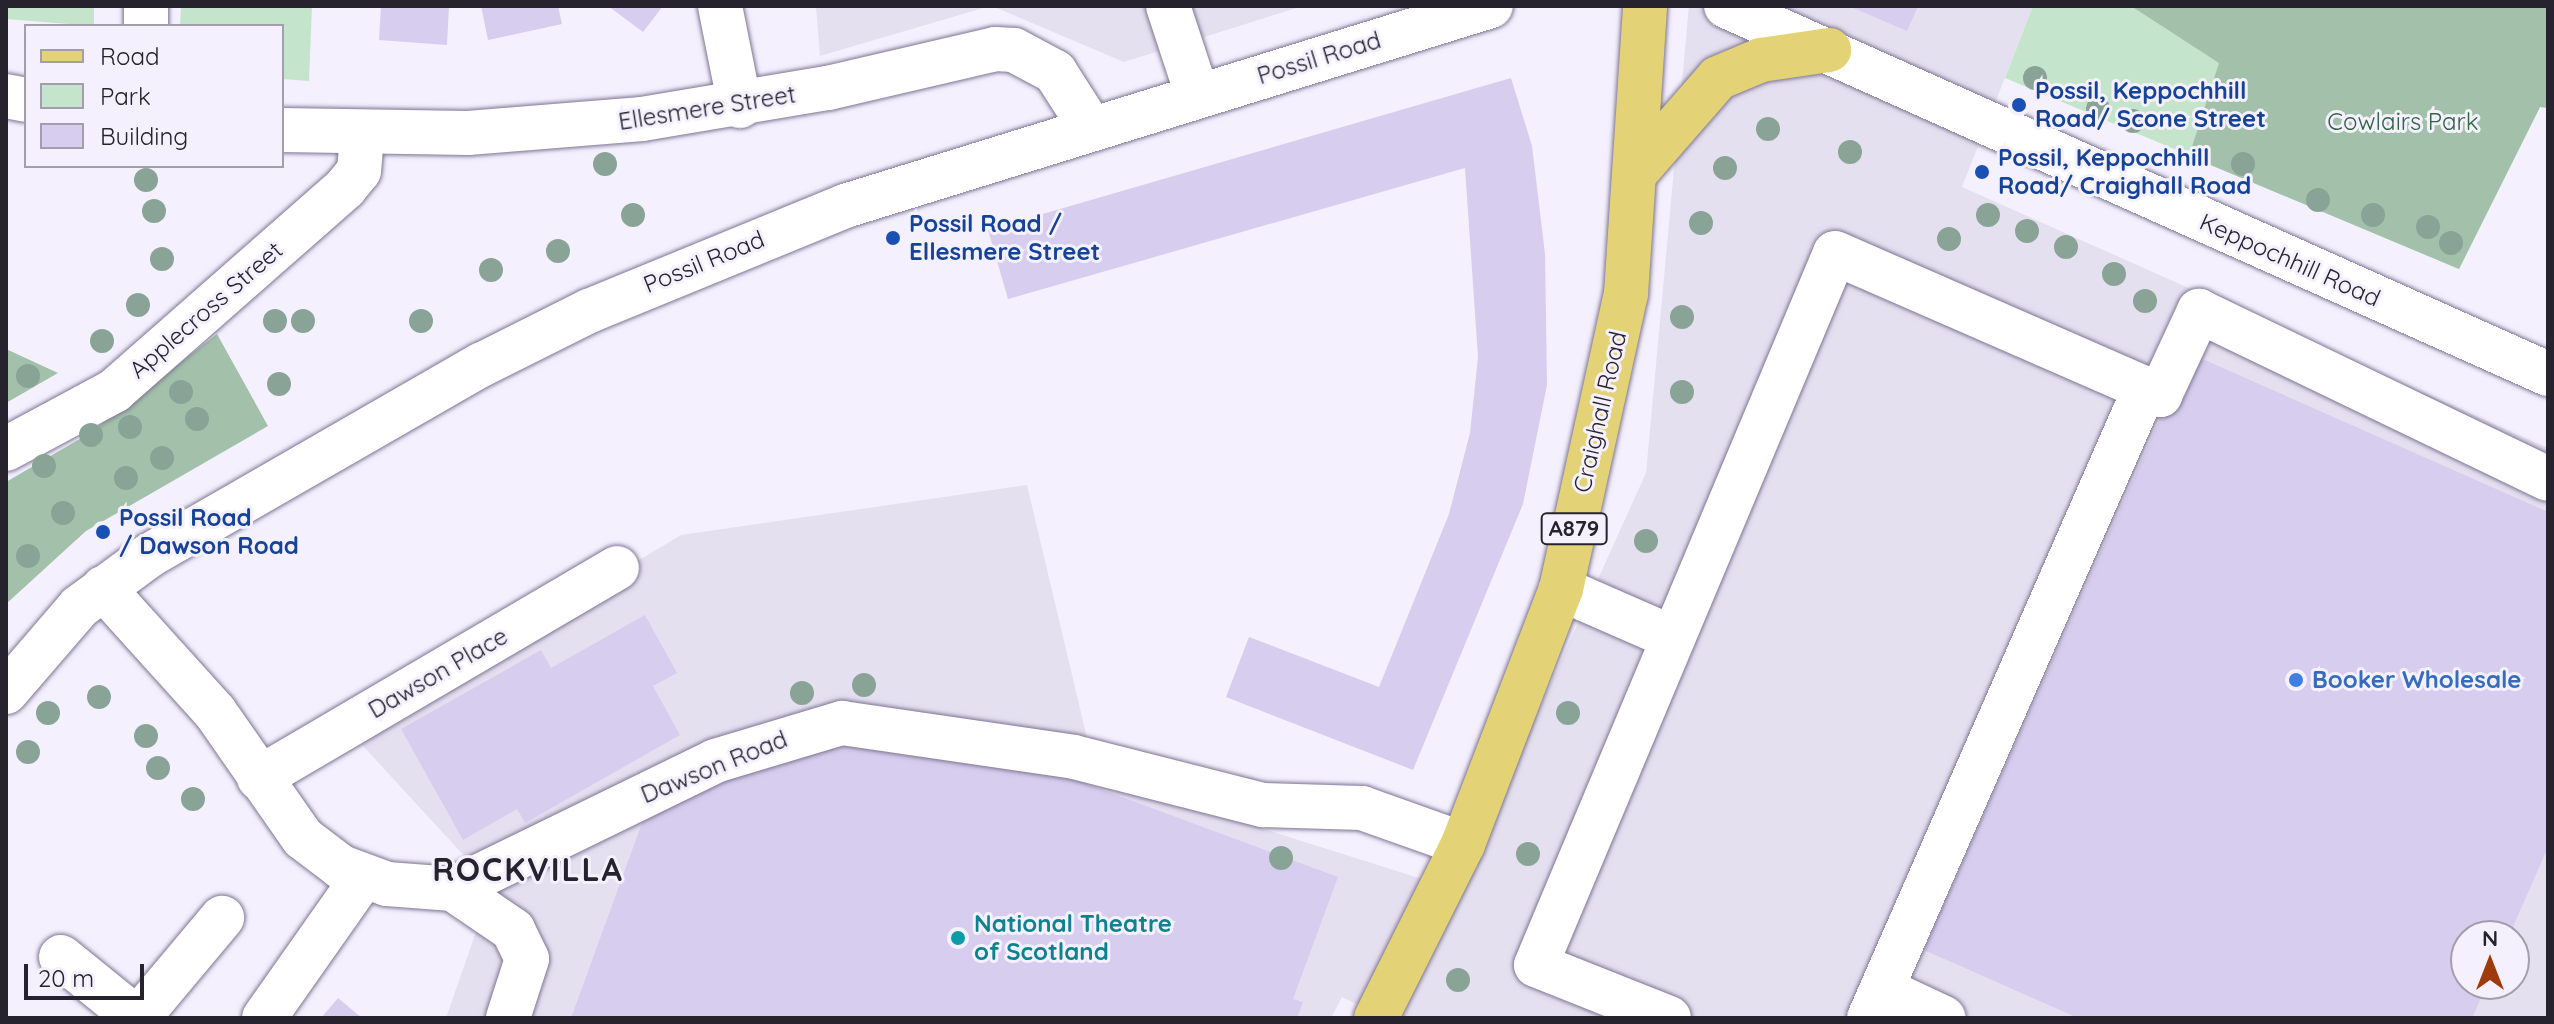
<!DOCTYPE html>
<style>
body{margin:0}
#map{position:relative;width:2554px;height:1024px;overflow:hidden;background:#f4f0fe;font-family:Quicksand,sans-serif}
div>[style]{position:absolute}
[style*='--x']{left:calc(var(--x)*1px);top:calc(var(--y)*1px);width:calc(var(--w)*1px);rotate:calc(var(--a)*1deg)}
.built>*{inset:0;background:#e5e0f0}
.green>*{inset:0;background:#c5e4cc}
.forest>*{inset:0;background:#a3c1aa}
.building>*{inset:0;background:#d7cdee}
.roads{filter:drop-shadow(0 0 2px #7e7593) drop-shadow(0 0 2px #7e7593)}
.minor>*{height:44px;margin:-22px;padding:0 22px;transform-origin:22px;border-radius:22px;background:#fff}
.major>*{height:44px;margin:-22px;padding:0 22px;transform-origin:22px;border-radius:22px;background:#e3d376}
.trees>*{width:24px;height:24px;margin:-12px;border-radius:50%;background:#8aa397}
.dots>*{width:22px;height:22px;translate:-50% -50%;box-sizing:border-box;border:4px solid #f4f0fe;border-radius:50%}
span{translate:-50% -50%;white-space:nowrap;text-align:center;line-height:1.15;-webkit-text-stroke:6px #f4f0fe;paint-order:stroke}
.shield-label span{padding:2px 6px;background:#f4f0fe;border:2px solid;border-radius:6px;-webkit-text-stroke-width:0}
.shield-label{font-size:22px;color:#26232f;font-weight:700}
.street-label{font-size:24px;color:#26232f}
.transit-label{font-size:24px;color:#164399;font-weight:700}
.left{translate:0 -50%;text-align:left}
.park-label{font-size:24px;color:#336442}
.shop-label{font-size:24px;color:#366cbe;font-weight:700}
.culture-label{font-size:24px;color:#0d838f;font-weight:700}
.district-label{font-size:32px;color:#26232f;font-weight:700;letter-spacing:2px}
.frame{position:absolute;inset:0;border:8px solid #26232f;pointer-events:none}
.legend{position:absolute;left:24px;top:24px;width:260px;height:144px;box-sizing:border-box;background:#f4f0fe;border:2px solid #a29eab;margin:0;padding:10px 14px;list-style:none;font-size:24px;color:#26232f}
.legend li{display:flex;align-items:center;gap:16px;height:40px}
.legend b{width:40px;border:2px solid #a29eab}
.north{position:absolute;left:2450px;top:920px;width:80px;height:80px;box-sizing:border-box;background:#f4f0fe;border:2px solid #a29eab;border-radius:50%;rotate:0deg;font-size:22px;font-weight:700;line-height:32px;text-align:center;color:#26232f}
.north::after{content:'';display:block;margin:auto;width:28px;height:36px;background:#9f3a0c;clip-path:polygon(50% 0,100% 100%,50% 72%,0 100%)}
.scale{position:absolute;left:24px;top:964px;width:120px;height:36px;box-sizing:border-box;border:4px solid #26232f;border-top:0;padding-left:10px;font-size:24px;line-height:28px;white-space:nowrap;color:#26232f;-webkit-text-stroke:6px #f4f0fe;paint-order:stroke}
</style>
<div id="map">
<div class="built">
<div style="clip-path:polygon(816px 6px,990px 6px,820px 56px)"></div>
<div style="clip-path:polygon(992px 6px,1303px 6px,1124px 62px)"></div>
<div style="clip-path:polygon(evenodd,1689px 6px,2033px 6px,1962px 187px,2548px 448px,2548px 1018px,1384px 1018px,1342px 997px,1331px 1018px,446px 1018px,492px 886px,351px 733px,681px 535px,1027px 485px,1096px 776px,1457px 890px,1646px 473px,1689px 6px,2466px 936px,2514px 936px,2514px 984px,2466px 984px,2466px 936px)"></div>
</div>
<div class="green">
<div style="clip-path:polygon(6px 6px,94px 6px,94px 26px,6px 19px)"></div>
<div style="clip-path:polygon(181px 6px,312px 6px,309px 81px,282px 79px,282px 26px,180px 26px)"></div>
<div style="clip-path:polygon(2033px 6px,2548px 6px,2548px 108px,2540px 107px,2459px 269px,2005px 78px)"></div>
</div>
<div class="forest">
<div style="clip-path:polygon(2131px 6px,2548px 6px,2548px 108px,2540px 107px,2459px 269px,2189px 156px,2219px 63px)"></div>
<div style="clip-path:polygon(217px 334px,268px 426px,86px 531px,6px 604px,6px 482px,90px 433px)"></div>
<div style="clip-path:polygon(6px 349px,58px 373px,6px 403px)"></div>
</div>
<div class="building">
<div style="clip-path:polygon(381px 6px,449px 6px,447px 45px,379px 40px)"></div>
<div style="clip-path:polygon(481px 6px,558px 6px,562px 24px,488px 40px)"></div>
<div style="clip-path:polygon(608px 6px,663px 6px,643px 32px)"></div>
<div style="clip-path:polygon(1849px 6px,1918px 6px,1907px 31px)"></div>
<div style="clip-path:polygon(1511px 78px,1532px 146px,1545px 254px,1547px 385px,1523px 504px,1413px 770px,1226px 697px,1249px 637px,1379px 687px,1449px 514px,1470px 433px,1478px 357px,1465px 168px,1008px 299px,988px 230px)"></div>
<div style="clip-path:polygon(2189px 353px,2548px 512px,2548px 847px,2509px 936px,2466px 936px,2466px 984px,2487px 984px,2472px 1018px,2078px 1018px,1924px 950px)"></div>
<div style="clip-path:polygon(645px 615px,677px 673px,653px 686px,680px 735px,525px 823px,517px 809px,463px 840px,401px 729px,541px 650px,551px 668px)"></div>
<div style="clip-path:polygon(852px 736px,1019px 759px,1338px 877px,1293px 999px,1303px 1002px,1297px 1018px,571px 1018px,649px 804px)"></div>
<div style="clip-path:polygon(338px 998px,362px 1018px,321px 1018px)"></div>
</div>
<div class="roads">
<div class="minor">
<div style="--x:720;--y:6;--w:102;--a:78.7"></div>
<div style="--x:1168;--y:6;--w:93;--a:71.8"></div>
<div style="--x:1726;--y:6;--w:901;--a:24.12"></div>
<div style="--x:146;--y:26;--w:20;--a:-90"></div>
<div style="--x:6;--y:96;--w:20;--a:11"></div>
<div style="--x:282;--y:130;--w:186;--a:0.9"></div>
<div style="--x:468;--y:133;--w:175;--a:-4.6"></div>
<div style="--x:642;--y:119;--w:189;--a:-9.5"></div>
<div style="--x:828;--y:88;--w:171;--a:-13.1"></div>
<div style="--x:995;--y:49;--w:19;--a:3"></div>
<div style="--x:1014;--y:50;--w:47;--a:28.2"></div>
<div style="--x:1055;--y:72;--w:67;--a:57.3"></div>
<div style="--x:6;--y:449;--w:123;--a:-28.2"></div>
<div style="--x:114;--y:391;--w:308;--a:-41.3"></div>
<div style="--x:345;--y:188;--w:22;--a:-51"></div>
<div style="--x:359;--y:171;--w:38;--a:-85"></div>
<div style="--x:103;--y:588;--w:167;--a:47.9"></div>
<div style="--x:215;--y:712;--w:154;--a:55.1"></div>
<div style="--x:303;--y:838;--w:48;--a:37.3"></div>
<div style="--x:341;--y:867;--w:49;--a:20.3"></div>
<div style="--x:387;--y:884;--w:66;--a:4.3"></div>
<div style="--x:453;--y:889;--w:292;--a:-26"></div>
<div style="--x:715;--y:761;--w:133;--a:-16.7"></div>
<div style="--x:842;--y:723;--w:234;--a:8.3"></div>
<div style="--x:1074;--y:757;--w:195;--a:14.3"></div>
<div style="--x:1263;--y:805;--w:99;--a:1.7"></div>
<div style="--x:1362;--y:808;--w:107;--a:19.6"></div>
<div style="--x:1561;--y:589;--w:122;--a:23.6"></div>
<div style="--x:6;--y:692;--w:112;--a:-49.3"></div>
<div style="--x:79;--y:607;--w:88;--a:-36.2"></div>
<div style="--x:150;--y:555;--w:382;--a:-29.9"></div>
<div style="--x:481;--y:365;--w:121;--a:-26.6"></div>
<div style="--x:589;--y:311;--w:277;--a:-22.3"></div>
<div style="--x:845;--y:206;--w:676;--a:-17.2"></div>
<div style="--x:259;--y:778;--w:415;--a:-30.4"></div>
<div style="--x:453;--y:889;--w:73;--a:34.3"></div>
<div style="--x:513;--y:930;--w:32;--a:64"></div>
<div style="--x:527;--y:959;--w:62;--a:107.9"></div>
<div style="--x:61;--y:957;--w:97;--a:39.1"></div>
<div style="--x:1882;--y:989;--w:68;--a:25.1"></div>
<div style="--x:138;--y:1018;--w:131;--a:-50"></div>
<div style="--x:264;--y:1018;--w:172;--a:-54.9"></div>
<div style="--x:1669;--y:1018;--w:143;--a:-158.3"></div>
<div style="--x:1536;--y:965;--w:772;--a:-67.22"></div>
<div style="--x:1835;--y:253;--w:355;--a:23.6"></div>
<div style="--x:2160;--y:395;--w:93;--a:-65.1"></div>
<div style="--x:2199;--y:311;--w:387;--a:25.7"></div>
<div style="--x:1869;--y:1018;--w:688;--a:-66.34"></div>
</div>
<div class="major">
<div style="--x:1637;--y:171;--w:123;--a:-48.9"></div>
<div style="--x:1718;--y:78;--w:47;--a:-22.7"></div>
<div style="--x:1761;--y:60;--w:69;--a:-8.4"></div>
<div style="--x:1376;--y:1018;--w:195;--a:-63.4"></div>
<div style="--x:1463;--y:844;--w:273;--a:-69"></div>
<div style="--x:1561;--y:589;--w:302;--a:-77.6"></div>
<div style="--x:1626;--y:294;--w:289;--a:-86.2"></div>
</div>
</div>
<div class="trees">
<div style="left:2035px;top:78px"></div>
<div style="left:2098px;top:109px"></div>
<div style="left:2133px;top:121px"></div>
<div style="left:1768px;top:129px"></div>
<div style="left:1850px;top:152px"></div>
<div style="left:605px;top:164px"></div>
<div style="left:2243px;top:164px"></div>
<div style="left:1725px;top:168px"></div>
<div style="left:146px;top:180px"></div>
<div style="left:2318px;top:200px"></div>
<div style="left:154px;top:211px"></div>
<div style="left:633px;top:215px"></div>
<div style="left:1988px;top:215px"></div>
<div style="left:2373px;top:215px"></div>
<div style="left:1701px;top:223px"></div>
<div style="left:2428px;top:227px"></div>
<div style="left:2027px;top:231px"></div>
<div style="left:1949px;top:239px"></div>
<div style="left:2451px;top:243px"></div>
<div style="left:2066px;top:247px"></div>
<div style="left:558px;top:251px"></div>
<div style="left:162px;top:259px"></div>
<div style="left:491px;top:270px"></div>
<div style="left:2114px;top:274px"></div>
<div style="left:2145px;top:301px"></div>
<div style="left:138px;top:305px"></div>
<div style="left:1682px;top:317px"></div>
<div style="left:275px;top:321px"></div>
<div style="left:303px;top:321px"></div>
<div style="left:421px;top:321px"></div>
<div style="left:102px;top:341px"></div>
<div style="left:28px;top:376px"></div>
<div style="left:279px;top:384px"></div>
<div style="left:181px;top:392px"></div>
<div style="left:1682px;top:392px"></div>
<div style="left:197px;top:419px"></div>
<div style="left:130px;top:427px"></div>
<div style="left:91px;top:435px"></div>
<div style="left:162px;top:458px"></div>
<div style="left:44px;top:466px"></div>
<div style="left:126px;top:478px"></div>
<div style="left:63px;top:513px"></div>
<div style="left:1646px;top:541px"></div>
<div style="left:28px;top:556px"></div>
<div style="left:864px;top:685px"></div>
<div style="left:802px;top:693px"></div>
<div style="left:99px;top:697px"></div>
<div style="left:48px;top:713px"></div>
<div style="left:1568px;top:713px"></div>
<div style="left:146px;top:736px"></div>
<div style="left:28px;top:752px"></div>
<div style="left:158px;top:768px"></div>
<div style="left:193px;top:799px"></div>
<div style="left:1528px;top:854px"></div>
<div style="left:1281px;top:858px"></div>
<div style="left:1458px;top:980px"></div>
</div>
<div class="dots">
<div style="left:2019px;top:105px;background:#1a4fb4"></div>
<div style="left:1982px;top:172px;background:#1a4fb4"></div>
<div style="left:893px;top:238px;background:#1a4fb4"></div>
<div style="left:103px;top:532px;background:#1a4fb4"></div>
<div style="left:2296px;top:680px;background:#3f7fe0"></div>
<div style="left:958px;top:938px;background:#0f9aa8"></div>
</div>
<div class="shield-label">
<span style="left:1574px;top:529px">A879</span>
</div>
<div class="street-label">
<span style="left:1319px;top:58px;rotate:-17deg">Possil Road</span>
<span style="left:707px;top:108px;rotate:-9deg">Ellesmere Street</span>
<span style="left:2290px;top:260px;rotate:24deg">Keppochhill Road</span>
<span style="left:704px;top:262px;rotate:-22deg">Possil Road</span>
<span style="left:206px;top:310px;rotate:-41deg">Applecross Street</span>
<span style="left:1600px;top:412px;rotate:-77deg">Craighall Road</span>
<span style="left:438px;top:673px;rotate:-30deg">Dawson Place</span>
<span style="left:714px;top:767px;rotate:-22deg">Dawson Road</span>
</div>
<div class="transit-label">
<span class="left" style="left:2035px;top:105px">Possil, Keppochhill<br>Road/ Scone Street</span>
<span class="left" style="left:1998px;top:172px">Possil, Keppochhill<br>Road/ Craighall Road</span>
<span class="left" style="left:909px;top:238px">Possil Road /<br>Ellesmere Street</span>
<span class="left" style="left:119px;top:532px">Possil Road<br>/ Dawson Road</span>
</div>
<div class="park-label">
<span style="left:2403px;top:122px">Cowlairs Park</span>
</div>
<div class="shop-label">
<span class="left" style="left:2312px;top:680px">Booker Wholesale</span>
</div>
<div class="culture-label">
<span class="left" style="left:974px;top:938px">National Theatre<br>of Scotland</span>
</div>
<div class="district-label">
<span style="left:528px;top:869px">ROCKVILLA</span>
</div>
<div class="frame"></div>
<ul class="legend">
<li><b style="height:10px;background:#e3d376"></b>Road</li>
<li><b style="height:22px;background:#c5e4cc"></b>Park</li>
<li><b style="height:22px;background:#d7cdee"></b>Building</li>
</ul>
<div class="north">N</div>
<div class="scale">20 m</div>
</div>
